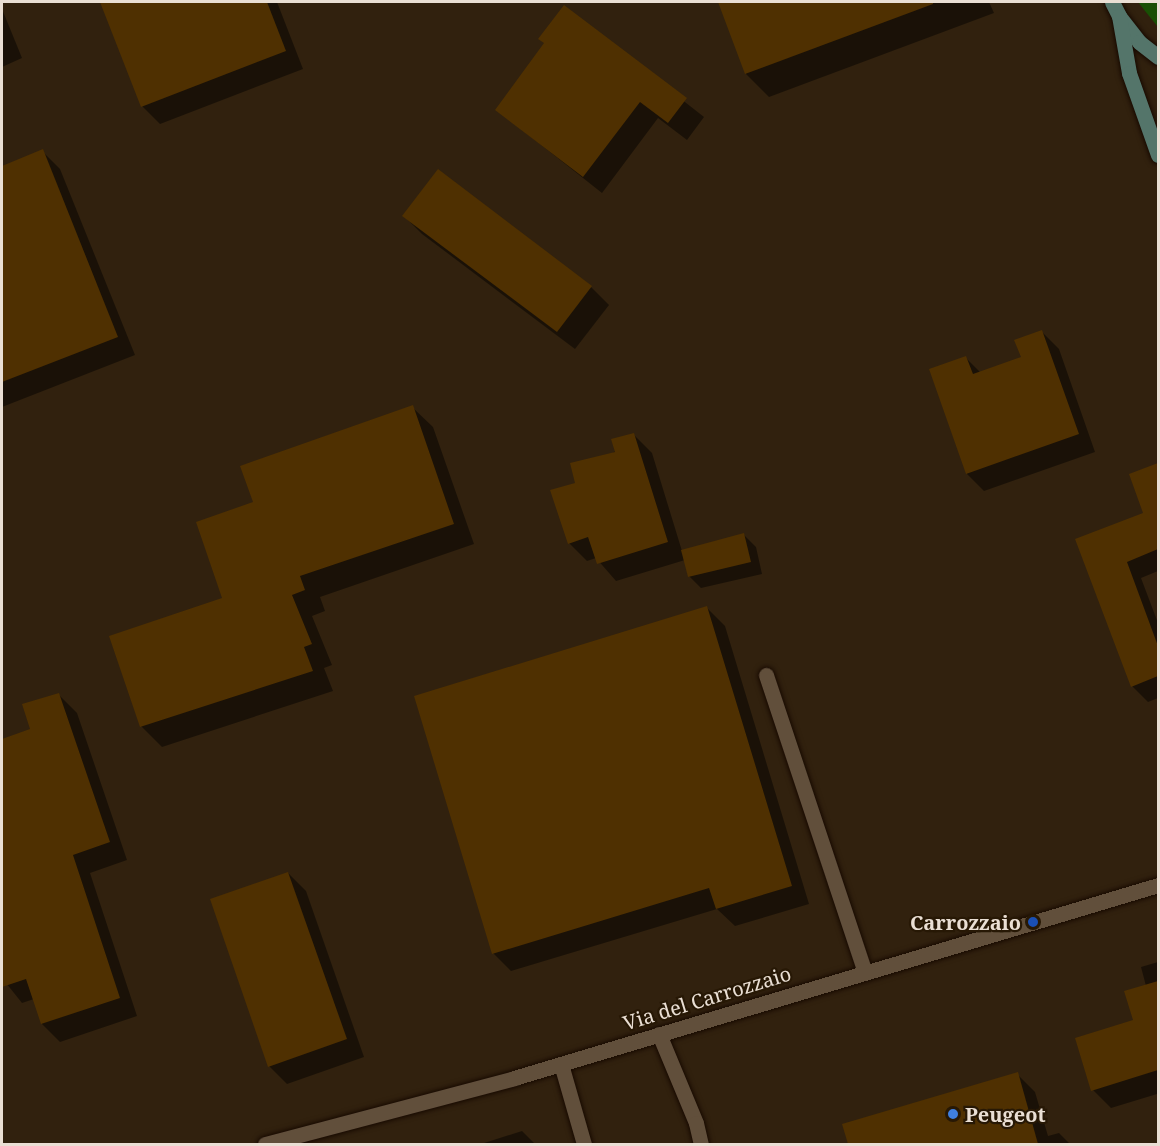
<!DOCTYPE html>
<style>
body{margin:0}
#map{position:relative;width:1160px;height:1146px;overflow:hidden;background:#31210e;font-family:"Noto Serif",serif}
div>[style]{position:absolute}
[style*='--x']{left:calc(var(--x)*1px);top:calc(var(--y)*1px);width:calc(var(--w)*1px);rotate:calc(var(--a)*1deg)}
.green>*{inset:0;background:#195005}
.shadow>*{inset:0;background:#0007}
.building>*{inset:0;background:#4f3001}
.roads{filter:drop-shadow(0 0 2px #180a00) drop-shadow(0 0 2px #180a00)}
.service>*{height:15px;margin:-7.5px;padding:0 7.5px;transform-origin:7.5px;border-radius:7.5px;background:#614f3b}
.minor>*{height:15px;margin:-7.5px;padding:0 7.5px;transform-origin:7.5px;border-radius:7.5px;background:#614f3b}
.secondary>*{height:15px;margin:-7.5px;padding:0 7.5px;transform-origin:7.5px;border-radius:7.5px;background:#54756a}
.dots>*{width:16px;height:16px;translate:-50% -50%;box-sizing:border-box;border:3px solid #271805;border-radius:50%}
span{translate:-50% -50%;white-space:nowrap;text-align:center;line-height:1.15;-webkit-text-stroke:4.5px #271805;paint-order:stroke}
.poi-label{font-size:20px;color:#eadfd4;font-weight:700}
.right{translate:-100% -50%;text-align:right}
.left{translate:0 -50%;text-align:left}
.street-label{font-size:20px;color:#eadfd4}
.frame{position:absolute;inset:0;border:3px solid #eadfd4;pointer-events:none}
</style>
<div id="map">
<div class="green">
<div style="clip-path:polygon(1138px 2px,1158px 2px,1158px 27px,1145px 11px)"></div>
</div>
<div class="shadow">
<div style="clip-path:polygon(102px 2px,277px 2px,303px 69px,160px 124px,142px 106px)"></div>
<div style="clip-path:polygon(719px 2px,989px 2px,994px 13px,769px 97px,746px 74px)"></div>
<div style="clip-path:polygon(564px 7px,704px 117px,687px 140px,658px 118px,602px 193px,497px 110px,546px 44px)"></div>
<div style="clip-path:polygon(2px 9px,22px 58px,2px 67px)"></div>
<div style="clip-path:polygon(42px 151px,60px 169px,135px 355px,2px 407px,2px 167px)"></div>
<div style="clip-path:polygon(404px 216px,591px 287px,609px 305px,575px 349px,422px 234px)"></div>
<div style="clip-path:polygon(1042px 332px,1059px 349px,1095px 452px,984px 491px,967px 474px,966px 358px,981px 373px,1022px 358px)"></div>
<div style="clip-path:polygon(412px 407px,433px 427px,474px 544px,320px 597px,325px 611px,312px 616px,332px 665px,324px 668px,333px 691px,162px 747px,141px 726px,223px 599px,255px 503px)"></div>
<div style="clip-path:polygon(634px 435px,652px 453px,682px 551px,744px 535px,756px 547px,762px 574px,701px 588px,689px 576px,685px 560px,616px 581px,596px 558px,587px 561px,569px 543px,577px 484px)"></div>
<div style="clip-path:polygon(1158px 464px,1158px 571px,1141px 578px,1158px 623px,1158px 698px,1148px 702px,1132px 686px,1077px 540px,1145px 514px,1130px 475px)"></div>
<div style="clip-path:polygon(707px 608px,725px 626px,809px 904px,735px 926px,717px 909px,511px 971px,493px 953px)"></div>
<div style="clip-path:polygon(59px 695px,77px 713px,127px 860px,90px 873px,137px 1016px,60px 1042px,42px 1024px,34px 999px,22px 1003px,2px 978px,2px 740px,32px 730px)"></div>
<div style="clip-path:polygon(288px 873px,306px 891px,364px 1057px,287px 1084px,269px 1066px)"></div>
<div style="clip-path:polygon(1158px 962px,1158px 1100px,1157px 1094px,1111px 1108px,1093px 1090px,1135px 1021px,1146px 986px,1141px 967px)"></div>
<div style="clip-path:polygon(1017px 1074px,1035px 1092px,1048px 1136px,1059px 1133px,1070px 1144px,849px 1144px,843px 1125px)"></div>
<div style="clip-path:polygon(522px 1131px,535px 1144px,481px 1144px)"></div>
</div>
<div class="building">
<div style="clip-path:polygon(100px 2px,267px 2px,286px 51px,141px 107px)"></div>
<div style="clip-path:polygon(718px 2px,933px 2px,933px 4px,745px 74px)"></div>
<div style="clip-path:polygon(564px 5px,687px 98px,668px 123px,640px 102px,583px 177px,495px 110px,544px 43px,538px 39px)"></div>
<div style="clip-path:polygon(43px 149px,118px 337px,2px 382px,2px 166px)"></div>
<div style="clip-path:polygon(438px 169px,592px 286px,557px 332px,402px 216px)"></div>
<div style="clip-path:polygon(1042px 330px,1079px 434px,966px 474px,929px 369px,966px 356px,973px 374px,1021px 357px,1014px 340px)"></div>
<div style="clip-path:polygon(413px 405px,454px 524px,300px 576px,305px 590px,292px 595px,312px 644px,304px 647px,313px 671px,140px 727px,109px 636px,222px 598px,196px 522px,253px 502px,240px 466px)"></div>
<div style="clip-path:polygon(634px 433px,668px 542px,597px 564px,588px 537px,568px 544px,550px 490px,575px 483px,570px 463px,615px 452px,611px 439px)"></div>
<div style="clip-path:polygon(1158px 463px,1158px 549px,1127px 562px,1158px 646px,1158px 676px,1131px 687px,1075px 539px,1143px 513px,1129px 474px)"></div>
<div style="clip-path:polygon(744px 533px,751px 562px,688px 577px,681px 550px)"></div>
<div style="clip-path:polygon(707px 606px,792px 886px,716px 909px,709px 888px,492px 954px,414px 696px)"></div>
<div style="clip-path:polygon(59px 693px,110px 842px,73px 855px,120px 998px,41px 1024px,26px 979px,2px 987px,2px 739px,30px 729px,22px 704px)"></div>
<div style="clip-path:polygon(288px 872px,347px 1039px,268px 1067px,210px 899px)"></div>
<div style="clip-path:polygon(1158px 981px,1158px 1070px,1091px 1091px,1075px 1038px,1133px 1020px,1124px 991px)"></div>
<div style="clip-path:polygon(1018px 1072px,1038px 1144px,848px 1144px,842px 1124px)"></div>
</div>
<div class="roads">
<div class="service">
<div style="--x:766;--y:675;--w:313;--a:71.6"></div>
</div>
<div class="minor">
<div style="--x:659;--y:1034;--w:96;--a:67.4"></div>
<div style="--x:696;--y:1123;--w:22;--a:77"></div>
<div style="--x:561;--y:1064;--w:83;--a:74"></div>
<div style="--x:265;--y:1144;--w:258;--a:-14.8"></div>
<div style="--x:514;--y:1078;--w:672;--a:-16.68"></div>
</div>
<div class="secondary">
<div style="--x:1112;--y:2;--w:16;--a:63"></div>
<div style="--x:1119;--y:16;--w:33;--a:52"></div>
<div style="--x:1139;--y:42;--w:24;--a:38"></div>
<div style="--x:1119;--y:16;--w:58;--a:80"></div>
<div style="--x:1129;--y:73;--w:87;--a:70.5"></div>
</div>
</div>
<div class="dots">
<div style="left:1033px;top:922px;background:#1a4fb4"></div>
<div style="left:953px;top:1114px;background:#3f7fe0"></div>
</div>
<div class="poi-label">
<span class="right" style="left:1021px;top:922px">Carrozzaio</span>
<span class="left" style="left:965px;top:1114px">Peugeot</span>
</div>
<div class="street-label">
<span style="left:707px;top:998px;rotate:-17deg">Via del Carrozzaio</span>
</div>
<div class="frame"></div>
</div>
